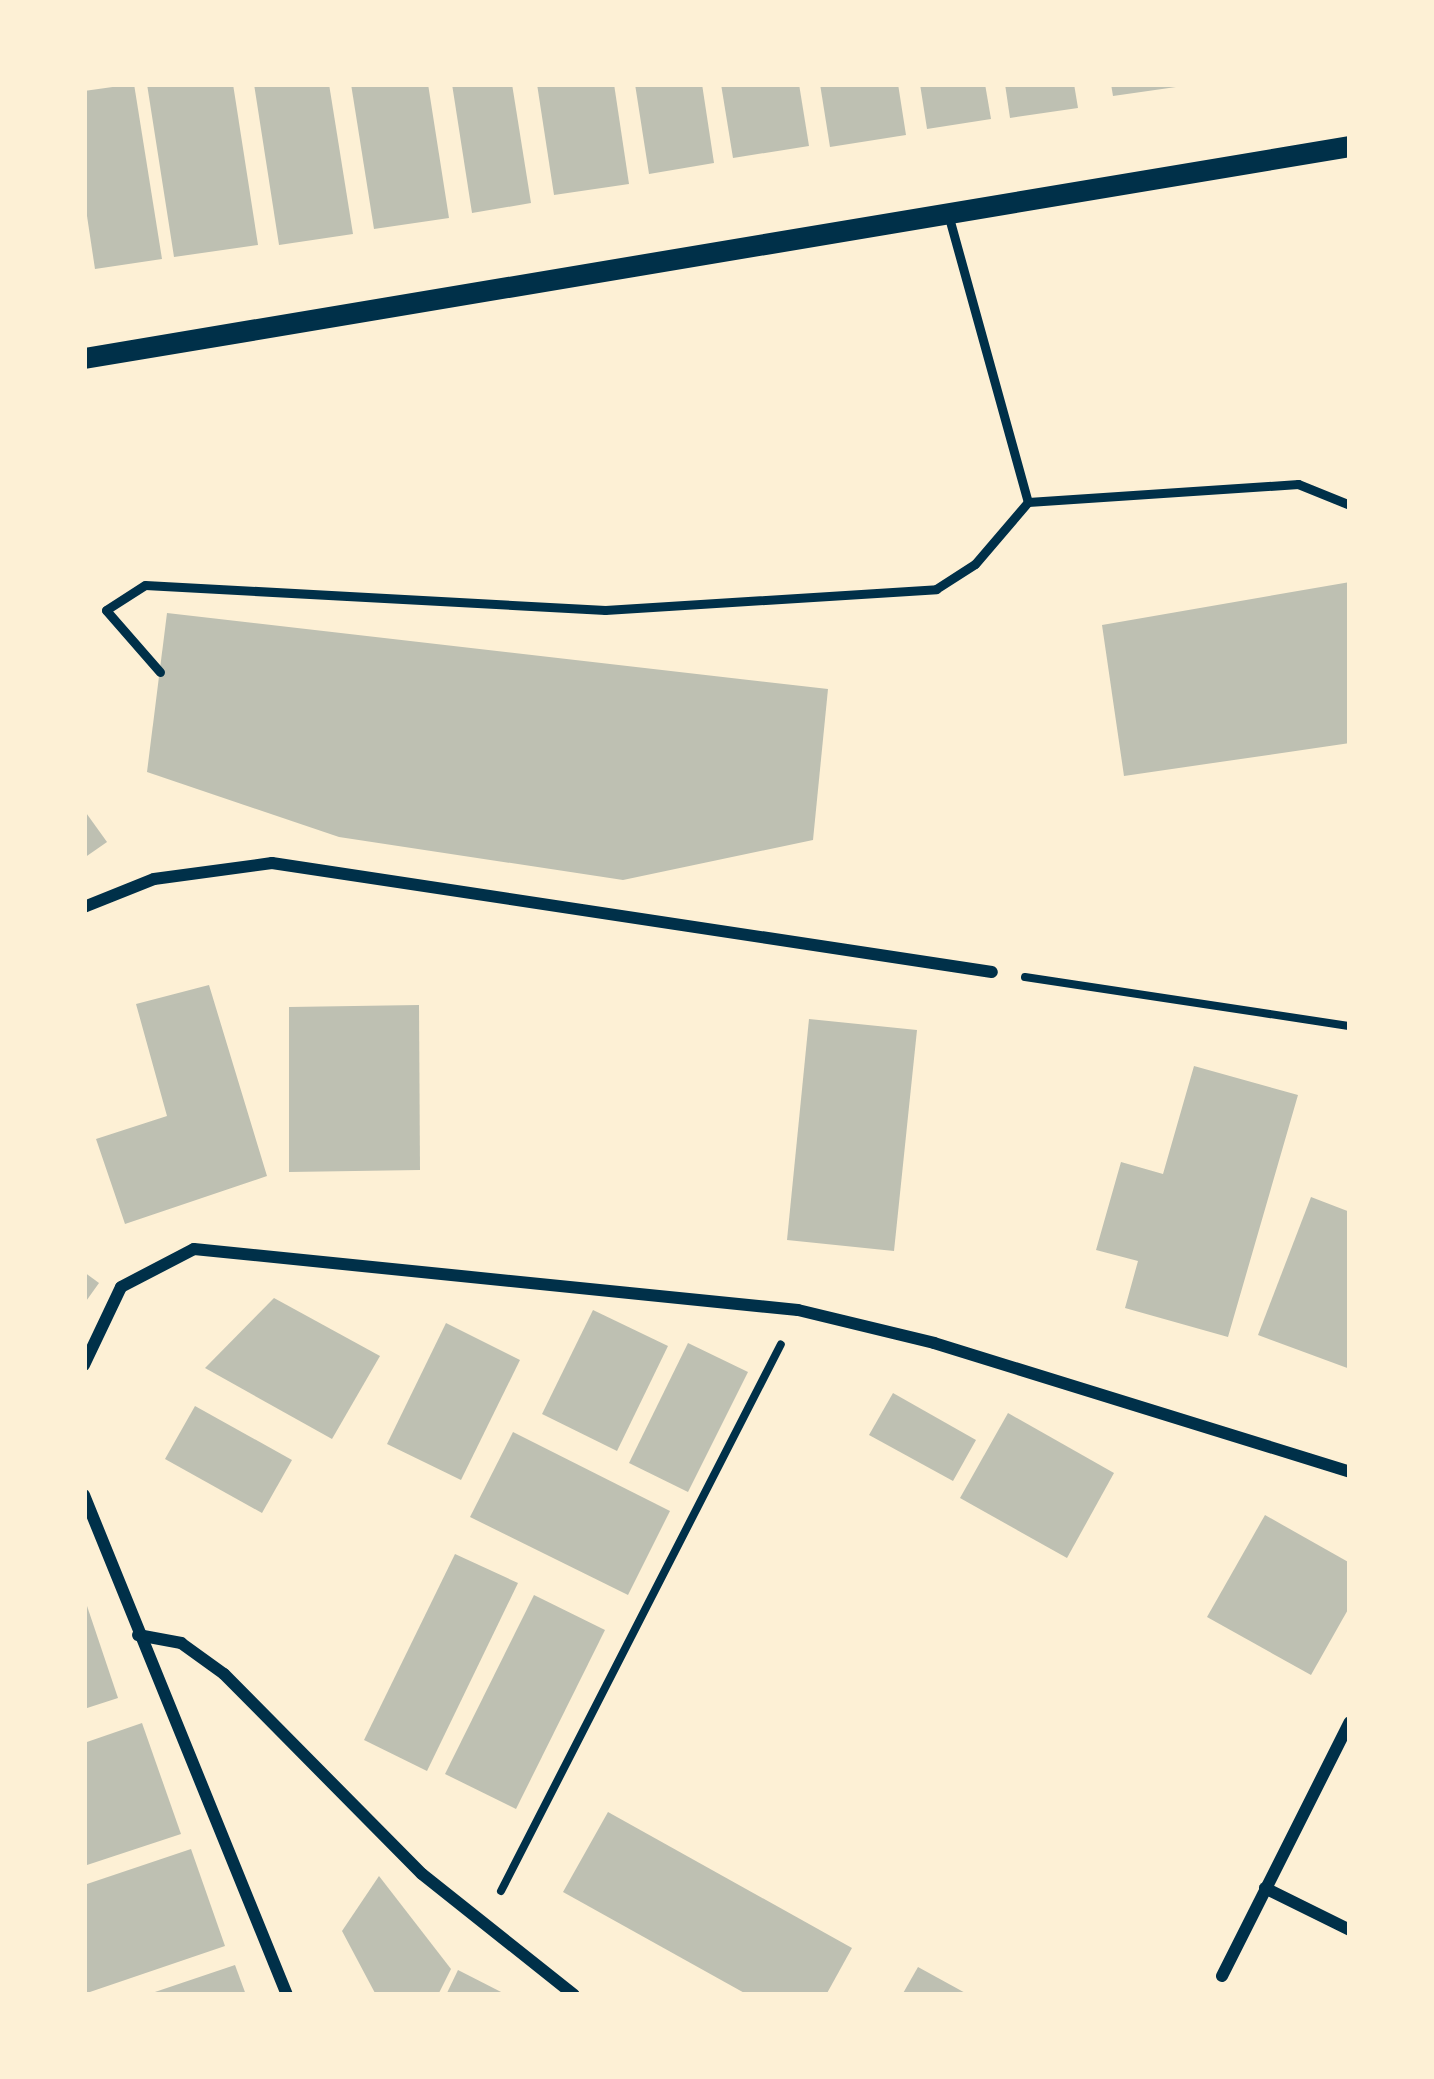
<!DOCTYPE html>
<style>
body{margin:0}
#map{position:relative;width:1434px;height:2079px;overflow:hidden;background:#fdf0d5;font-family:Lato,sans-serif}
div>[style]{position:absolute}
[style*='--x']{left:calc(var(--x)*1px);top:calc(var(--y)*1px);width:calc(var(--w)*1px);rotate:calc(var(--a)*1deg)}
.building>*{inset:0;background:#bec0b2}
.path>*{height:8px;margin:-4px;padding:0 4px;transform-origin:4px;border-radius:4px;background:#003049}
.service>*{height:9px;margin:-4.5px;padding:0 4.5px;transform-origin:4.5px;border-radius:4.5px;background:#003049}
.minor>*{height:12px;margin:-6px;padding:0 6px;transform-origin:6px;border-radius:6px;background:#003049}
.tertiary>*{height:21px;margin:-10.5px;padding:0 10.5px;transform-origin:10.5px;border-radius:10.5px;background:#003049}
span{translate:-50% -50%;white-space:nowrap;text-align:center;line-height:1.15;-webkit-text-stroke:9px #fdf0d5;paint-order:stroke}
.frame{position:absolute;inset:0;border:87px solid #fdf0d5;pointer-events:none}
</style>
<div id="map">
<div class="building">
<div style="clip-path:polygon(134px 84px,162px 259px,95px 269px,84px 196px,84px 91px)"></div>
<div style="clip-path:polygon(147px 84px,233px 84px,258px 245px,174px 257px)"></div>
<div style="clip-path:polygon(254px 84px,329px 84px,353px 234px,279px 245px)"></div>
<div style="clip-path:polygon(351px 84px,428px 84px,449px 218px,374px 229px)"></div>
<div style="clip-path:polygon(452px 84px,512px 84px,531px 203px,472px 213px)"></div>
<div style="clip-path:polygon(537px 84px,614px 84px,629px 184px,554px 195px)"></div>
<div style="clip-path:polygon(635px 84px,702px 84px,714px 163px,649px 174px)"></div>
<div style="clip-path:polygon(721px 84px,799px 84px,809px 146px,733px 158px)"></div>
<div style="clip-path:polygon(820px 84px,898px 84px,906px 135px,830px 147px)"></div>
<div style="clip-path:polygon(920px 84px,985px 84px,991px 119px,927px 129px)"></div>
<div style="clip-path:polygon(1005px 84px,1074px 84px,1078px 108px,1010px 118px)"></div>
<div style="clip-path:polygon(1111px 84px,1176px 84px,1176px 87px,1113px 96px)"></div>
<div style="clip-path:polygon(1350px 582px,1350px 743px,1124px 776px,1102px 625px)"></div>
<div style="clip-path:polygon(167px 613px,828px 689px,813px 840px,623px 880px,339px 837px,147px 772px)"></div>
<div style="clip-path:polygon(84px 810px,107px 842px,84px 858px)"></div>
<div style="clip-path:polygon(209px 985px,267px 1176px,125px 1224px,96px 1139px,167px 1116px,136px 1004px)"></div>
<div style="clip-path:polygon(419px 1005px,420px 1170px,289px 1172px,289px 1007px)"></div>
<div style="clip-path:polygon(809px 1019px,917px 1030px,894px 1251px,787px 1240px)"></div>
<div style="clip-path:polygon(1194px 1066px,1298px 1095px,1228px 1337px,1125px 1308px,1138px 1261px,1096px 1250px,1121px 1162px,1163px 1174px)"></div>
<div style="clip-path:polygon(1311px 1197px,1350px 1212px,1350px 1369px,1258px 1335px)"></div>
<div style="clip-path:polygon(84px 1272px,99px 1283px,84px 1304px)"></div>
<div style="clip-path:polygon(274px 1298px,380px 1356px,332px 1439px,205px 1368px)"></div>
<div style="clip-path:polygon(593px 1310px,668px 1346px,617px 1451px,542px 1414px)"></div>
<div style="clip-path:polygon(446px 1323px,520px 1360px,461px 1480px,387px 1444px)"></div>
<div style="clip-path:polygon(688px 1343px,748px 1372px,688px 1492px,629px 1463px)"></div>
<div style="clip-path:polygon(893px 1393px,976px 1440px,953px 1481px,869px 1435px)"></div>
<div style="clip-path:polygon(195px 1406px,292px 1460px,262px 1513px,165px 1459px)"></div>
<div style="clip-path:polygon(1008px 1413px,1114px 1473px,1067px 1558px,960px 1498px)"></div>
<div style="clip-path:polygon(513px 1432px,670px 1511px,628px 1595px,470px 1517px)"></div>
<div style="clip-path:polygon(1265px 1515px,1350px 1563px,1350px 1606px,1311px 1675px,1207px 1617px)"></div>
<div style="clip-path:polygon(455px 1554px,518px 1583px,427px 1771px,364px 1740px)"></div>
<div style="clip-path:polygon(534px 1595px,605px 1630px,516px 1809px,445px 1774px)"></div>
<div style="clip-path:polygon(84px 1597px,118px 1698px,84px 1709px)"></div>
<div style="clip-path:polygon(142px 1723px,181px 1834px,84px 1866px,84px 1743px)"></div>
<div style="clip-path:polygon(608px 1812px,852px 1948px,826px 1995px,748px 1995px,563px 1892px)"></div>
<div style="clip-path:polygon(191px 1849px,225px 1946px,84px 1994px,84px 1885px)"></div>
<div style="clip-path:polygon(379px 1876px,451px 1969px,438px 1995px,376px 1995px,342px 1931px)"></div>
<div style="clip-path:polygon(235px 1965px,246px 1995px,150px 1995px,149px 1994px)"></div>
<div style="clip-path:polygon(918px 1967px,969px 1995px,902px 1995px)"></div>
<div style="clip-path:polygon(458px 1970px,507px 1995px,446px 1995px)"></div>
</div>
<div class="path">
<div style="--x:1025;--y:977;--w:329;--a:8.6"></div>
<div style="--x:501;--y:1891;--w:614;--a:-62.89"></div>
</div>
<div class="service">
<div style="--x:948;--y:214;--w:299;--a:74.5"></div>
<div style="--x:1028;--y:502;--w:271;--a:-3.8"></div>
<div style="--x:1298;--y:484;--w:56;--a:22"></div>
<div style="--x:160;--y:672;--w:82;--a:-131.1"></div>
<div style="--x:106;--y:610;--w:46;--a:-32.7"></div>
<div style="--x:145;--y:585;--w:461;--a:3.1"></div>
<div style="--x:605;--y:610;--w:332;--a:-3.6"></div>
<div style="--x:936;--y:589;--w:46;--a:-32.7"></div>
<div style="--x:975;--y:564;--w:82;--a:-49.5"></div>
</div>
<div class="minor">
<div style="--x:84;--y:907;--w:75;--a:-21.8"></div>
<div style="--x:154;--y:879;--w:119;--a:-7.7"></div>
<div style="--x:272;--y:863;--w:728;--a:8.61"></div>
<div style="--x:84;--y:1365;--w:86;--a:-64.6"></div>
<div style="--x:121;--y:1287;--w:82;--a:-27.5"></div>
<div style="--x:194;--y:1249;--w:607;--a:5.77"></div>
<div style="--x:798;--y:1310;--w:140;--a:13.6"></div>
<div style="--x:934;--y:1343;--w:436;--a:17.2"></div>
<div style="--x:84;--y:1495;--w:540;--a:67.9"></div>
<div style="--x:138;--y:1635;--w:44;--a:10.5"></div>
<div style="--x:181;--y:1643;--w:53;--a:35.8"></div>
<div style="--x:224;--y:1674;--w:281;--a:45.3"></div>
<div style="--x:422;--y:1874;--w:194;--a:38.5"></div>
<div style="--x:1265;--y:1888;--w:95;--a:26.3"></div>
<div style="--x:1222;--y:1976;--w:284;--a:-63.3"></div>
</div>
<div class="tertiary">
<div style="--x:84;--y:358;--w:1284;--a:-9.51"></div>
</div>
<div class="frame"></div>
</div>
